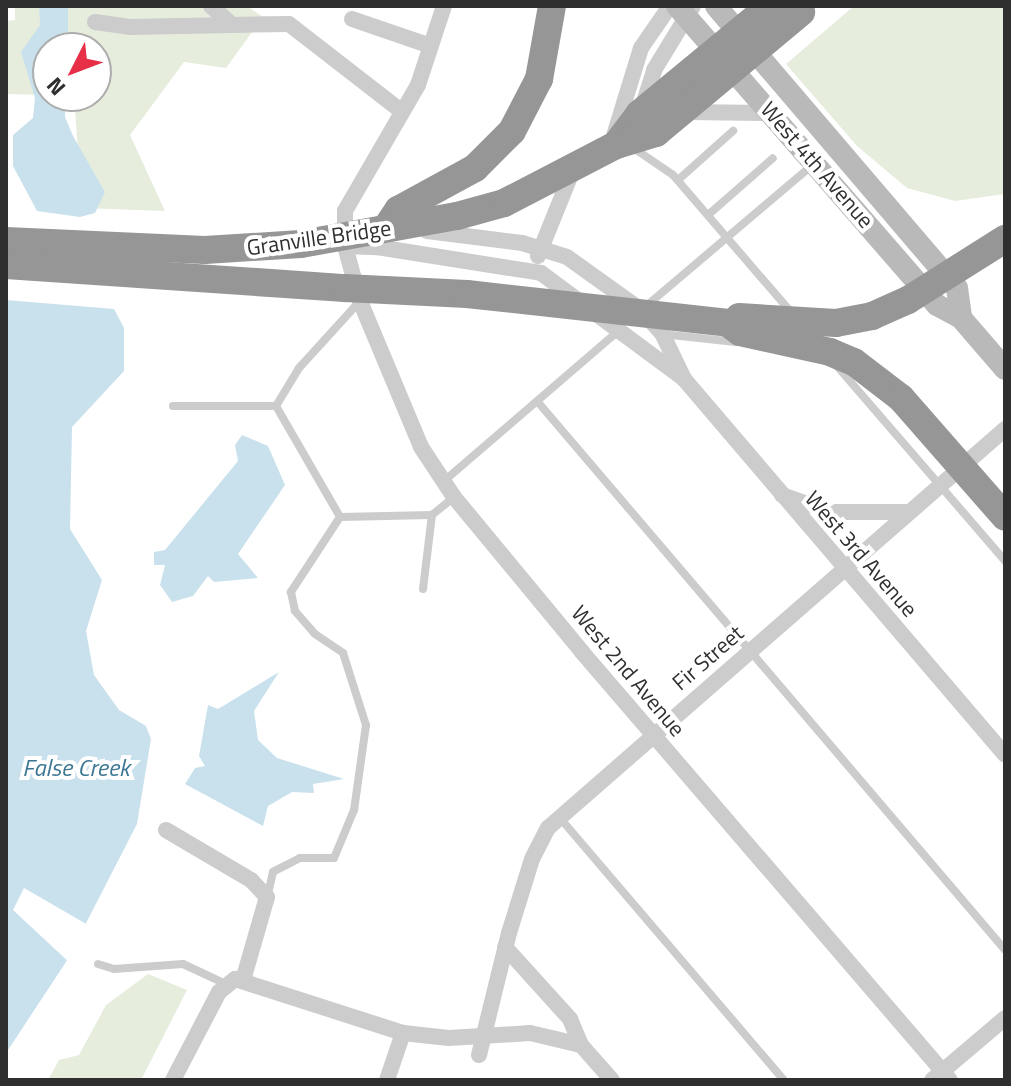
<!DOCTYPE html>
<style>
body{margin:0}
#map{position:relative;width:1011px;height:1086px;overflow:hidden;background:#fff;font-family:"Titillium Web",sans-serif}
div>[style]{position:absolute}
[style*='--x']{left:calc(var(--x)*1px);top:calc(var(--y)*1px);width:calc(var(--w)*1px);rotate:calc(var(--a)*1deg)}
.green>*{inset:0;background:#e6eddd}
.water>*{inset:0;background:#c9e1ed}
.pier>*{inset:0;background:#fff}
.lane>*{height:8px;margin:-4px;padding:0 4px;transform-origin:4px;border-radius:4px;background:#ccc}
.street>*{height:16px;margin:-8px;padding:0 8px;transform-origin:8px;border-radius:8px;background:#ccc}
.secondary>*{height:22px;margin:-11px;padding:0 11px;transform-origin:11px;border-radius:11px;background:#b9b9b9}
.highway>*{height:28px;margin:-14px;padding:0 14px;transform-origin:14px;border-radius:14px;background:#969696}
.highway-bridge>*{height:28px;margin:-14px;padding:0 14px;transform-origin:14px;border-radius:14px;background:#969696}
span{translate:-50% -50%;white-space:nowrap;text-align:center;line-height:1.15;-webkit-text-stroke:8px #fff;paint-order:stroke}
.street-label{font-size:22px;color:#2f2f2f}
.water-label{font-size:24px;color:#3b7693;font-style:italic}
.frame{position:absolute;inset:0;border:8px solid #2f2f2f;pointer-events:none}
.north{position:absolute;left:32px;top:32px;width:80px;height:80px;box-sizing:border-box;background:#fff;border:2px solid #acacac;border-radius:50%;rotate:228deg;font-size:22px;font-weight:700;line-height:32px;text-align:center;color:#2f2f2f}
.north::after{content:'';display:block;margin:auto;width:28px;height:36px;background:#e82f48;clip-path:polygon(50% 0,100% 100%,50% 72%,0 100%)}
</style>
<div id="map">
<div class="green">
<div style="clip-path:polygon(15px 6px,247px 6px,263px 17px,226px 68px,184px 62px,130px 135px,165px 211px,82px 208px,74px 96px,96px 96px,96px 48px,48px 48px,48px 95px,6px 94px,6px 21px,15px 20px)"></div>
<div style="clip-path:polygon(854px 6px,1005px 6px,1005px 194px,955px 201px,907px 188px,857px 146px,786px 64px)"></div>
<div style="clip-path:polygon(148px 974px,187px 990px,141px 1080px,48px 1080px,59px 1060px,79px 1055px,106px 1005px)"></div>
</div>
<div class="water">
<div style="clip-path:polygon(39px 6px,68px 6px,68px 48px,48px 48px,48px 96px,66px 96px,65px 117px,73px 136px,105px 192px,95px 213px,80px 217px,37px 211px,13px 166px,13px 135px,33px 118px,35px 98px,21px 52px,40px 25px)"></div>
<div style="clip-path:polygon(6px 300px,114px 309px,124px 328px,124px 371px,72px 427px,70px 529px,102px 580px,86px 631px,94px 675px,119px 710px,146px 726px,151px 739px,137px 824px,66px 962px,6px 1053px)"></div>
<div style="clip-path:polygon(242px 435px,268px 446px,285px 485px,238px 554px,258px 578px,214px 582px,208px 576px,193px 596px,172px 602px,160px 585px,165px 565px,154px 565px,154px 552px,165px 550px,238px 461px,235px 445px)"></div>
<div style="clip-path:polygon(279px 672px,254px 711px,258px 740px,277px 758px,344px 779px,313px 784px,314px 793px,292px 792px,268px 806px,263px 826px,185px 784px,195px 768px,205px 766px,199px 756px,208px 705px,218px 709px)"></div>
</div>
<div class="pier">
<div style="clip-path:polygon(24px 888px,88px 925px,70px 963px,13px 910px)"></div>
</div>
<div class="lane">
<div style="--x:632;--y:147;--w:50;--a:34.3"></div>
<div style="--x:673;--y:175;--w:181;--a:49.3"></div>
<div style="--x:678;--y:180;--w:74;--a:-41.7"></div>
<div style="--x:708;--y:215;--w:86;--a:-41.2"></div>
<div style="--x:645;--y:307;--w:218;--a:-40.3"></div>
<div style="--x:662;--y:334;--w:74;--a:6.2"></div>
<div style="--x:836;--y:365;--w:259;--a:49.2"></div>
<div style="--x:537;--y:401;--w:721;--a:49.55"></div>
<div style="--x:173;--y:406;--w:103;--a:0"></div>
<div style="--x:276;--y:406;--w:128;--a:60"></div>
<div style="--x:340;--y:517;--w:90;--a:123.2"></div>
<div style="--x:291;--y:592;--w:19;--a:78"></div>
<div style="--x:295;--y:611;--w:30;--a:49"></div>
<div style="--x:315;--y:634;--w:34;--a:34"></div>
<div style="--x:343;--y:653;--w:76;--a:72.3"></div>
<div style="--x:366;--y:725;--w:86;--a:98"></div>
<div style="--x:354;--y:810;--w:52;--a:112.6"></div>
<div style="--x:334;--y:858;--w:34;--a:180"></div>
<div style="--x:300;--y:858;--w:30;--a:153"></div>
<div style="--x:273;--y:872;--w:26;--a:103"></div>
<div style="--x:276;--y:406;--w:44;--a:-58.8"></div>
<div style="--x:299;--y:368;--w:91;--a:-47.7"></div>
<div style="--x:444;--y:481;--w:228;--a:-40.7"></div>
<div style="--x:340;--y:517;--w:92;--a:-1.2"></div>
<div style="--x:423;--y:589;--w:75;--a:-83.1"></div>
<div style="--x:432;--y:515;--w:28;--a:-39"></div>
<div style="--x:560;--y:818;--w:345;--a:49.5"></div>
<div style="--x:98;--y:964;--w:17;--a:17"></div>
<div style="--x:114;--y:969;--w:69;--a:-4.1"></div>
<div style="--x:183;--y:964;--w:47;--a:24.9"></div>
</div>
<div class="street">
<div style="--x:211;--y:6;--w:27;--a:42"></div>
<div style="--x:444;--y:6;--w:83;--a:108.2"></div>
<div style="--x:418;--y:85;--w:146;--a:120.1"></div>
<div style="--x:345;--y:211;--w:35;--a:90"></div>
<div style="--x:345;--y:246;--w:57;--a:74.7"></div>
<div style="--x:360;--y:301;--w:158;--a:67.3"></div>
<div style="--x:421;--y:447;--w:60;--a:56.6"></div>
<div style="--x:454;--y:497;--w:201;--a:50.4"></div>
<div style="--x:582;--y:652;--w:564;--a:49.31"></div>
<div style="--x:352;--y:19;--w:83;--a:18.9"></div>
<div style="--x:95;--y:22;--w:35;--a:8"></div>
<div style="--x:130;--y:27;--w:159;--a:-1.1"></div>
<div style="--x:289;--y:24;--w:142;--a:37.8"></div>
<div style="--x:642;--y:108;--w:40;--a:-72"></div>
<div style="--x:654;--y:70;--w:75;--a:-58.6"></div>
<div style="--x:686;--y:112;--w:85;--a:0.7"></div>
<div style="--x:613;--y:139;--w:95;--a:-72.9"></div>
<div style="--x:641;--y:48;--w:51;--a:-55.4"></div>
<div style="--x:427;--y:231;--w:96;--a:7.2"></div>
<div style="--x:522;--y:243;--w:47;--a:17.3"></div>
<div style="--x:567;--y:257;--w:91;--a:35.6"></div>
<div style="--x:641;--y:310;--w:31;--a:48"></div>
<div style="--x:662;--y:333;--w:51;--a:64.4"></div>
<div style="--x:684;--y:379;--w:494;--a:49.5"></div>
<div style="--x:344;--y:246;--w:33;--a:2"></div>
<div style="--x:377;--y:247;--w:166;--a:9"></div>
<div style="--x:541;--y:273;--w:178;--a:36.5"></div>
<div style="--x:538;--y:256;--w:96;--a:-68"></div>
<div style="--x:782;--y:495;--w:51;--a:19.5"></div>
<div style="--x:830;--y:512;--w:79;--a:0"></div>
<div style="--x:166;--y:830;--w:99;--a:30.5"></div>
<div style="--x:251;--y:880;--w:23;--a:47"></div>
<div style="--x:267;--y:897;--w:86;--a:106.1"></div>
<div style="--x:505;--y:947;--w:97;--a:47.9"></div>
<div style="--x:570;--y:1019;--w:28;--a:67"></div>
<div style="--x:581;--y:1045;--w:47;--a:48.5"></div>
<div style="--x:479;--y:1055;--w:126;--a:-76.2"></div>
<div style="--x:509;--y:933;--w:77;--a:-72.7"></div>
<div style="--x:532;--y:859;--w:35;--a:-63"></div>
<div style="--x:548;--y:828;--w:607;--a:-41.12"></div>
<div style="--x:173;--y:1080;--w:99;--a:-62.4"></div>
<div style="--x:219;--y:992;--w:21;--a:-39"></div>
<div style="--x:235;--y:979;--w:176;--a:17.8"></div>
<div style="--x:403;--y:1033;--w:46;--a:6.2"></div>
<div style="--x:449;--y:1038;--w:81;--a:-3.5"></div>
<div style="--x:530;--y:1033;--w:52;--a:13.2"></div>
<div style="--x:387;--y:1080;--w:50;--a:-71.2"></div>
<div style="--x:932;--y:1080;--w:96;--a:-40.3"></div>
</div>
<div class="secondary">
<div style="--x:677;--y:6;--w:396;--a:49"></div>
<div style="--x:937;--y:305;--w:27;--a:28"></div>
<div style="--x:961;--y:318;--w:67;--a:49.2"></div>
<div style="--x:716;--y:6;--w:371;--a:49.5"></div>
<div style="--x:957;--y:288;--w:30;--a:82"></div>
</div>
<div class="highway">
<div style="--x:457;--y:216;--w:49;--a:-15.5"></div>
<div style="--x:386;--y:228;--w:22;--a:-56"></div>
<div style="--x:398;--y:210;--w:88;--a:-28.6"></div>
<div style="--x:475;--y:168;--w:52;--a:-45"></div>
<div style="--x:512;--y:131;--w:59;--a:-62.6"></div>
<div style="--x:539;--y:79;--w:74;--a:-79.9"></div>
<div style="--x:6;--y:241;--w:199;--a:2.6"></div>
<div style="--x:205;--y:250;--w:96;--a:-3.6"></div>
<div style="--x:6;--y:265;--w:340;--a:3.9"></div>
</div>
<div class="highway-bridge">
<div style="--x:616;--y:145;--w:39;--a:-53"></div>
<div style="--x:639;--y:114;--w:170;--a:-39.5"></div>
<div style="--x:504;--y:203;--w:126;--a:-27.4"></div>
<div style="--x:616;--y:145;--w:42;--a:-16.7"></div>
<div style="--x:656;--y:133;--w:189;--a:-39.8"></div>
<div style="--x:301;--y:244;--w:158;--a:-10.2"></div>
<div style="--x:345;--y:288;--w:122;--a:2.8"></div>
<div style="--x:467;--y:294;--w:263;--a:6.3"></div>
<div style="--x:728;--y:323;--w:15;--a:37"></div>
<div style="--x:740;--y:332;--w:92;--a:12.5"></div>
<div style="--x:830;--y:352;--w:26;--a:23"></div>
<div style="--x:854;--y:362;--w:59;--a:37.5"></div>
<div style="--x:901;--y:398;--w:158;--a:48.8"></div>
<div style="--x:739;--y:317;--w:97;--a:3.5"></div>
<div style="--x:836;--y:323;--w:37;--a:-11"></div>
<div style="--x:872;--y:316;--w:39;--a:-24"></div>
<div style="--x:908;--y:300;--w:115;--a:-32.2"></div>
</div>
<div class="street-label">
<span style="left:817px;top:165px;rotate:49deg">West 4th Avenue</span>
<span style="left:319px;top:238px;rotate:-8deg">Granville Bridge</span>
<span style="left:861px;top:554px;rotate:49deg">West 3rd Avenue</span>
<span style="left:708px;top:658px;rotate:-41deg">Fir Street</span>
<span style="left:628px;top:671px;rotate:50deg">West 2nd Avenue</span>
</div>
<div class="water-label">
<span style="left:76px;top:768px">False Creek</span>
</div>
<div class="frame"></div>
<div class="north">N</div>
</div>
